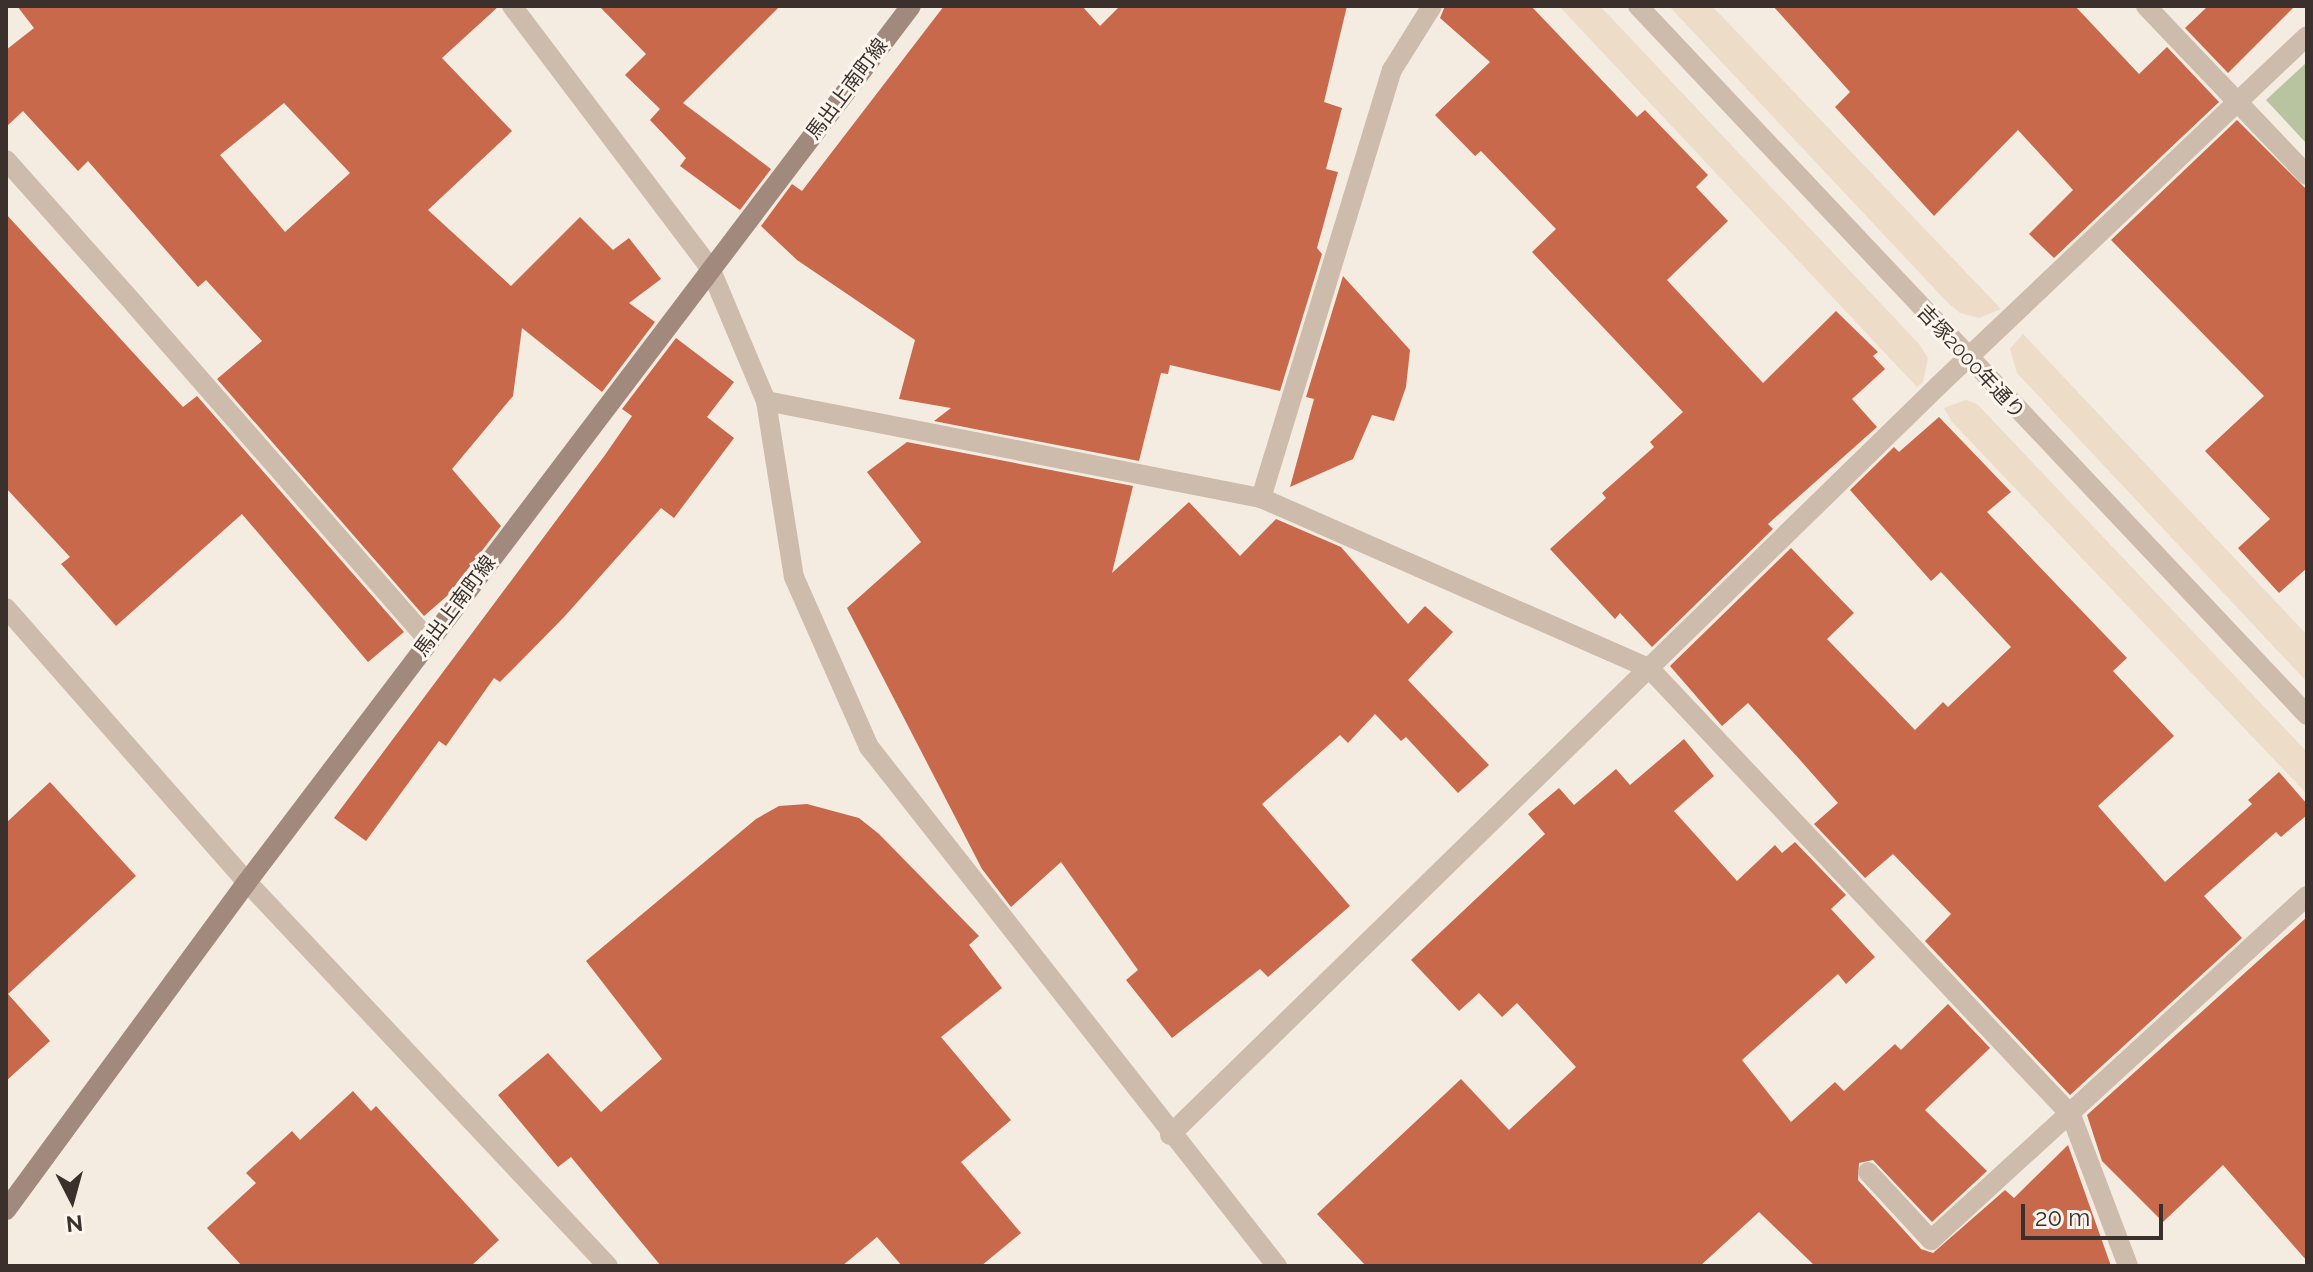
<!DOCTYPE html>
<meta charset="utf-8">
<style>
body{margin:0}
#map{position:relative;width:2313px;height:1272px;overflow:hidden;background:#f4ebe1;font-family:Raleway,"Noto Sans JP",sans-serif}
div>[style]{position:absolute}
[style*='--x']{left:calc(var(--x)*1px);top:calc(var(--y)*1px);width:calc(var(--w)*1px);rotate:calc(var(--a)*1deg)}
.green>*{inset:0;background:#b8c4a0}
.plaza>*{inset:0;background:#ecdcc8}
.building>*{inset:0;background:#c8694b}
.service>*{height:20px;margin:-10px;padding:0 10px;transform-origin:10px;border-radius:10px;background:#cdbbac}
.minor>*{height:20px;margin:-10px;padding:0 10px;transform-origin:10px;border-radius:10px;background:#cdbbac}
.tertiary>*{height:20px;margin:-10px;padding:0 10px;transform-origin:10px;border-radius:10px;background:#cdbbac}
.secondary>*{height:20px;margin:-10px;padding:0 10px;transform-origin:10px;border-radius:10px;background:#a18a7d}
span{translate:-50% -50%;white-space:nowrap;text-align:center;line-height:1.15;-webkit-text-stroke:6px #fbf5ee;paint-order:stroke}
.street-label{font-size:20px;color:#3b302b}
.frame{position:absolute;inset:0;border:8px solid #3b302b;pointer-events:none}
.north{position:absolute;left:32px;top:1160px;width:80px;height:80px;-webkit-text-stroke:6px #fbf5ee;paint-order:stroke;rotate:174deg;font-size:22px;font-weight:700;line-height:32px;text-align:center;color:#3b302b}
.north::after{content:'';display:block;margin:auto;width:28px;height:36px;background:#3b302b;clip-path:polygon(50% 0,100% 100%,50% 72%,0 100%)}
.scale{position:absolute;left:2021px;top:1204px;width:142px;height:36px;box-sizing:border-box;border:4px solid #3b302b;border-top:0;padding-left:10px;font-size:24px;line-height:28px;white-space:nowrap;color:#3b302b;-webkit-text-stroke:6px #fbf5ee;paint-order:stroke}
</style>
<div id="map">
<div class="green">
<div style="clip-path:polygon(2307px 62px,2307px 144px,2266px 100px)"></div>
</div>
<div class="plaza">
<div style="clip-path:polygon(1559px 6px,1600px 6px,1919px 344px,1928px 358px,1923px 382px,1917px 387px)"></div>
<div style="clip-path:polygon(1669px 6px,1712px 6px,2001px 309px,1979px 318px,1960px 313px,1948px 303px)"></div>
<div style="clip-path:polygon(2023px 334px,2307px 635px,2307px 682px,2017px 373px,2010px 349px)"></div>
<div style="clip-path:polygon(1966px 400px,1977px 404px,2307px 752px,2307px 794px,1952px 422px,1944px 408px)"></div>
</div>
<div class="building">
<div style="clip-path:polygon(evenodd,17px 6px,499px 6px,442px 58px,512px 131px,428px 210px,511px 286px,580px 217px,613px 250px,629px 238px,661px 279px,629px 303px,655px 322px,602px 392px,522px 328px,513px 396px,452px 469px,501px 526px,447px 596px,424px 616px,217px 379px,262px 341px,206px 280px,198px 287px,88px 161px,78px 171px,23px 111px,6px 127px,6px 50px,34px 28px,17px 6px,284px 103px,350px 173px,285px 232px,220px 155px,284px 103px)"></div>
<div style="clip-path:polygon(599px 6px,780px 6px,683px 103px,771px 169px,740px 210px,680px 166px,686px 158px,650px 120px,660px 109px,625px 75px,646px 54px)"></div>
<div style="clip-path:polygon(944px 6px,1082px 6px,1100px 26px,1120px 6px,1347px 6px,1324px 102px,1342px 108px,1326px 169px,1338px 172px,1317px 248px,1322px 254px,1280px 391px,1170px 365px,1168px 374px,1161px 373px,1139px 461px,934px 421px,951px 408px,899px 399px,915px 340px,797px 260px,761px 226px,792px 184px,802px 191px)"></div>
<div style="clip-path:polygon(1445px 6px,1531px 6px,1637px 117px,1645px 110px,1708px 175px,1696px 187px,1728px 221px,1667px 280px,1763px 383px,1836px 311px,1878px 352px,1873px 356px,1885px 369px,1852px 399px,1877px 427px,1768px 524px,1773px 529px,1652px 647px,1620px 613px,1615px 619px,1550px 549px,1606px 498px,1602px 493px,1654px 447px,1650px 442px,1683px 412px,1532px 252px,1556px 229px,1481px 151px,1475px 156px,1435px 115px,1490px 62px,1440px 18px)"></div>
<div style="clip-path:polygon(1773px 6px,2075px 6px,2139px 74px,2167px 47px,2219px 102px,2054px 258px,2029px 234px,2073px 190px,2018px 130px,1934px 216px,1835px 107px,1850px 92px)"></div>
<div style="clip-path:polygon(2208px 6px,2295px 6px,2228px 73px,2185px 28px)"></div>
<div style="clip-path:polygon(2237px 120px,2307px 190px,2307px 568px,2279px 593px,2238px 548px,2270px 519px,2205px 451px,2264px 396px,2111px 240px)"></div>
<div style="clip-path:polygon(6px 214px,183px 407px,197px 396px,404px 632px,368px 662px,242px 514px,116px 626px,61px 564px,70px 557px,6px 488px)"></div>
<div style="clip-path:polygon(1343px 276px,1410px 350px,1406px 387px,1394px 421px,1372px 415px,1353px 459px,1290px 487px,1314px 399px,1306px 397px)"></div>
<div style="clip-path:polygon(676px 338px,734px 382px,707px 417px,734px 438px,674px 518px,661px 508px,565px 616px,500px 682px,494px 678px,446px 746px,439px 741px,366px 841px,334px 818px,605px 455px,632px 416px,622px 409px)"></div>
<div style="clip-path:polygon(1939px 417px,2011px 492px,1987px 512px,2127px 658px,2113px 671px,2174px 736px,2098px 806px,2165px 882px,2252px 804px,2248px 800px,2279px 772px,2307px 804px,2307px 815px,2281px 837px,2276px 832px,2204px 896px,2242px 938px,2070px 1095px,1925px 941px,1951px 914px,1893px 854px,1865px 878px,1814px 824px,1838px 803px,1801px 761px,1748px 703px,1722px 726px,1670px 666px,1791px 548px,1854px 613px,1827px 639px,1915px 730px,1943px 702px,1948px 707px,2011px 647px,1941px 572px,1931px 581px,1850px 490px,1894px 447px,1899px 452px)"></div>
<div style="clip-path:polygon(907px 442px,1133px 486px,1112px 573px,1189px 502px,1240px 556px,1276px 519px,1341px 547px,1408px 624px,1425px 606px,1453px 632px,1408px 680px,1489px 765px,1458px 793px,1406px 737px,1401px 741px,1375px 714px,1348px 743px,1340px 735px,1262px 804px,1350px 906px,1268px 977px,1260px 969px,1172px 1038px,1126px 980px,1138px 970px,1061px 862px,1011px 907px,982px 869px,847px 608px,921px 542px,867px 472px)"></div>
<div style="clip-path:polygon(1684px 739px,1714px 776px,1674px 811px,1737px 881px,1775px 845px,1782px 853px,1795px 842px,1846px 895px,1831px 909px,1875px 957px,1846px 984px,1838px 974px,1742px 1060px,1791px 1122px,1835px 1082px,1844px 1091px,1895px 1044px,1901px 1050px,1948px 1004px,1990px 1048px,1925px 1110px,1987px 1171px,1932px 1222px,1873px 1160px,1859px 1163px,1858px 1180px,1921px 1249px,1933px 1253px,2005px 1190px,2014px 1198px,2068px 1145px,2111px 1266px,1815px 1266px,1759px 1212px,1700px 1266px,1366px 1266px,1317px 1214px,1461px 1079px,1509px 1130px,1576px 1067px,1517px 1003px,1502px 1017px,1479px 993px,1459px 1011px,1411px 960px,1545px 834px,1528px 814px,1559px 788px,1574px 805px,1616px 769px,1630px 785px)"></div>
<div style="clip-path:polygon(50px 782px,136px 876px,8px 994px,50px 1041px,6px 1081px,6px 823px)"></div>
<div style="clip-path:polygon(807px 804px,859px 818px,879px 834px,979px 936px,969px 945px,1002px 988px,941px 1037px,1011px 1120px,961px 1162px,1021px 1233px,981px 1266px,902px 1266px,877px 1237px,842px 1266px,661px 1266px,571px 1157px,558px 1167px,498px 1095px,548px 1053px,601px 1112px,662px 1059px,586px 961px,756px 819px,779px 806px)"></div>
<div style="clip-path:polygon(2307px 917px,2307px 1261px,2223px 1165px,2163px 1222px,2102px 1161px,2087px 1115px)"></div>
<div style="clip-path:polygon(353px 1091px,371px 1111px,376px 1106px,499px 1240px,471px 1266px,242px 1266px,207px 1228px,256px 1183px,246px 1173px,292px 1131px,300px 1140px)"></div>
</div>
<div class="service">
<div style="--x:135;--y:305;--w:446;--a:48.8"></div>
</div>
<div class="minor">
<div style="--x:512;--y:6;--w:328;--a:52.9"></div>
<div style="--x:710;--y:268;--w:144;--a:67.2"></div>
<div style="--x:766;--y:401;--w:178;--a:81"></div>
<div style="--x:794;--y:577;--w:186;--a:66.2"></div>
<div style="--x:869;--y:747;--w:660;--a:51.83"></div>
<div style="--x:2146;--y:6;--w:233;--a:46.4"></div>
<div style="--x:6;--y:160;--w:194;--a:48.3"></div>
<div style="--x:766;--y:401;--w:504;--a:11.09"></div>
<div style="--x:1261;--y:498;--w:424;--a:23.7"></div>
<div style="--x:1649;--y:668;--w:615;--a:46.65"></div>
<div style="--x:2071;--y:1115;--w:161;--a:69.3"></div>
<div style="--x:1261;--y:498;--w:448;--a:-73"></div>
<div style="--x:1392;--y:70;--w:75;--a:-58"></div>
<div style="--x:6;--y:608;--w:365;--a:48.7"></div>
<div style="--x:247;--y:882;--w:527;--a:46.77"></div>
<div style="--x:1170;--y:1135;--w:1074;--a:-44.28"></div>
<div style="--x:1939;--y:385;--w:507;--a:-43.48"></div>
<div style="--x:1868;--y:1172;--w:93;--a:47.2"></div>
<div style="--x:1931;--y:1240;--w:510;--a:-42.46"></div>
</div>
<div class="tertiary">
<div style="--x:1638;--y:6;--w:975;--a:46.66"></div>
</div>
<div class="secondary">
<div style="--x:6;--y:1210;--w:407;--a:-53.7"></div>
<div style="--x:247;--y:882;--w:1099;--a:-52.84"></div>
</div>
<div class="street-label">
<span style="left:847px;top:89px;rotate:-53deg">馬出上南町線</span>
<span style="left:1971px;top:362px;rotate:47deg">吉塚2000年通り</span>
<span style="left:455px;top:606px;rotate:-53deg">馬出上南町線</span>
</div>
<div class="frame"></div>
<div class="north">N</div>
<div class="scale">20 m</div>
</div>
